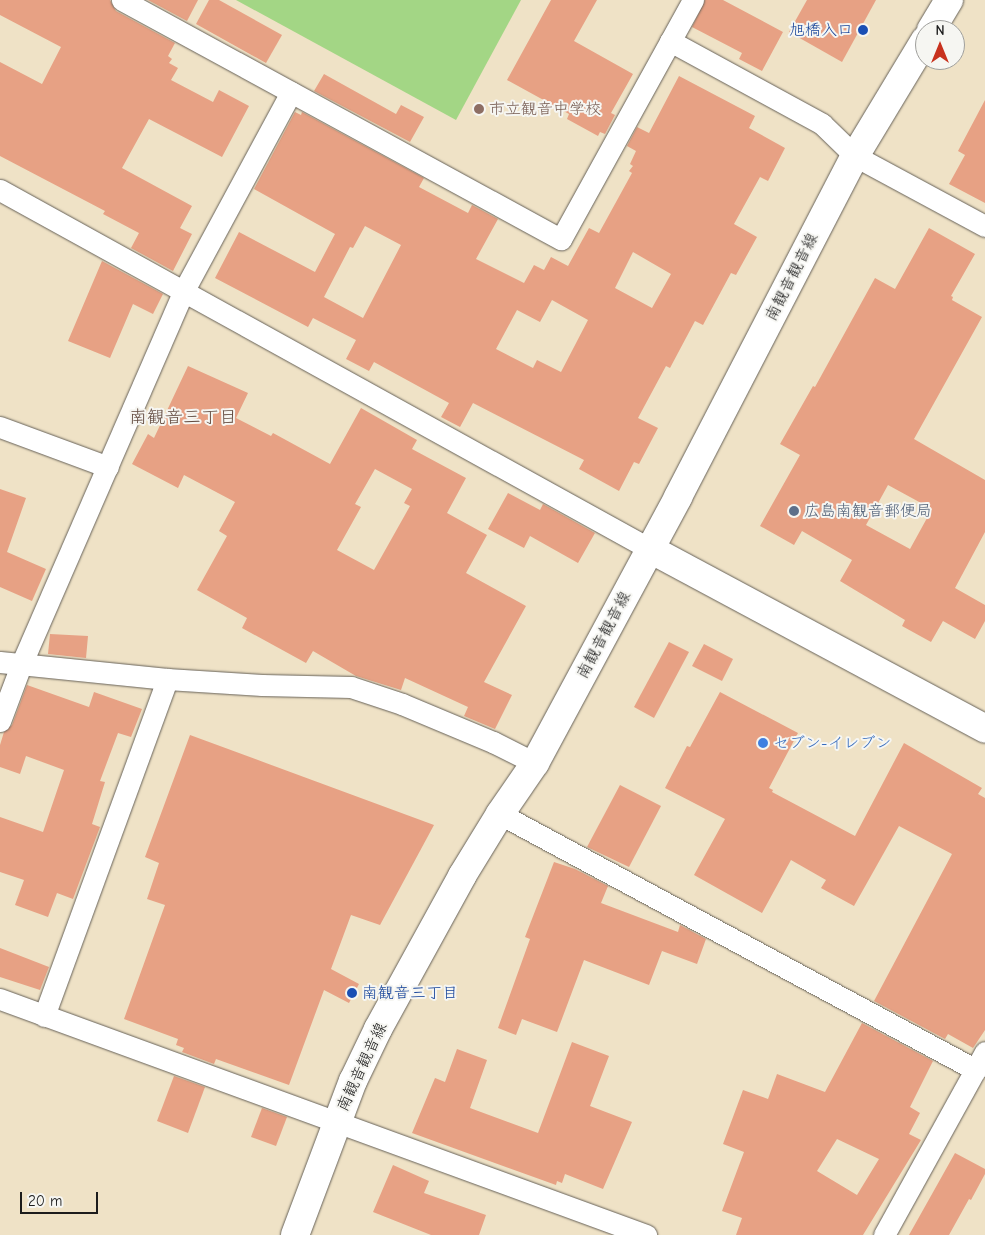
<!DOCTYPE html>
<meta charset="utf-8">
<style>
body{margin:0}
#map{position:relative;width:985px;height:1235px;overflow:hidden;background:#efe2c6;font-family:"Comic Neue","Klee One",sans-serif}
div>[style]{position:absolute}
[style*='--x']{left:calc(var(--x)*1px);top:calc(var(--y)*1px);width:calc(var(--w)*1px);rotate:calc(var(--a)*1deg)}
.green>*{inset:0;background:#a3d685}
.building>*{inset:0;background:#e7a184}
.roads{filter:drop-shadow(0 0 1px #666158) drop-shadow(0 0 1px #666158)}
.street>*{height:21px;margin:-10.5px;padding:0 10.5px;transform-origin:10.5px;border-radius:10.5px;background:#fff}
.secondary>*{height:28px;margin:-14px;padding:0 14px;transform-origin:14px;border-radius:14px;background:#fff}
.dots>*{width:14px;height:14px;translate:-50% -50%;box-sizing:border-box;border:2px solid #f6f6f2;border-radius:50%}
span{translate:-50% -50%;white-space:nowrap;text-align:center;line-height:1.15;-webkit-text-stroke:4px #f6f6f2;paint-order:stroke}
.transit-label{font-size:16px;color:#164399}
.right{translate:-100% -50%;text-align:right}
.left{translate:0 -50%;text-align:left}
.education-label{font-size:16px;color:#785e54}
.street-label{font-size:16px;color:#1c1c1c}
.service-label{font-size:16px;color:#4e5e75}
.shop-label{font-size:16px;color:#366cbe}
.neighbourhood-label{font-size:18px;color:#634b40}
.north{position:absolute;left:915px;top:20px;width:50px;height:50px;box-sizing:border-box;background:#f6f6f2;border:1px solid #9f9f9c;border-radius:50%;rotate:0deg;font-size:14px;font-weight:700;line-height:20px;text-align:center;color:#1c1c1c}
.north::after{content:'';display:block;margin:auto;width:18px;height:22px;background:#c8321e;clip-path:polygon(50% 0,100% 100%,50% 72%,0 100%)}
.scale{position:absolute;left:20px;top:1192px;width:78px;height:22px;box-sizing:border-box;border:2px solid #1c1c1c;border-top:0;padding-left:6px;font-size:15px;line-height:18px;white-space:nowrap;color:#1c1c1c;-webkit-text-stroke:4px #f6f6f2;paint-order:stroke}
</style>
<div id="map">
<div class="green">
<div style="clip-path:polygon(236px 0,521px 0,456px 120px)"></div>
</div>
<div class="building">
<div style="clip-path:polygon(0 0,110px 0,116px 11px,175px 43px,168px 56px,172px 59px,169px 63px,178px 68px,171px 80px,213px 102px,219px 90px,249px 106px,222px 157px,149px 119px,122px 168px,192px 206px,180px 228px,192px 234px,173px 271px,131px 248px,139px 233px,103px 214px,105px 211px,0 156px,0 62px,42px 84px,61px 47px,0 15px)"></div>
<div style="clip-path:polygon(148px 0,198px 0,187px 21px)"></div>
<div style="clip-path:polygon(209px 0,219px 0,282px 35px,266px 63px,196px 24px)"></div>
<div style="clip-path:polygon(551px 0,597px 0,574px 41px,633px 74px,611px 113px,615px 115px,605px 134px,600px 132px,598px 136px,567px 119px,569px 114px,507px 80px)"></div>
<div style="clip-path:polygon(705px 0,723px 0,783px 32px,762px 71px,739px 59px,742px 53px,692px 27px)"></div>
<div style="clip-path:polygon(807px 0,876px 0,842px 62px,789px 32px)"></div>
<div style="clip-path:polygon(324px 74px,396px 114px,401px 105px,424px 117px,410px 142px,314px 91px)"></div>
<div style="clip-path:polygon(evenodd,679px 76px,755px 116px,749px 128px,785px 148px,768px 181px,760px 177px,734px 224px,757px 237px,736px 275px,731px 273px,703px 325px,695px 321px,670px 368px,666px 366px,638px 418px,658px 428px,639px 464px,634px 462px,619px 491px,579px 469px,584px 460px,473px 403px,460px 427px,441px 417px,449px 403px,374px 362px,369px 371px,346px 359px,356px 340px,313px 318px,308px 327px,215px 278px,239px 232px,315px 272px,335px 234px,254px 189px,295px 112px,301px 115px,302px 112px,424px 178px,419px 187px,468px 213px,472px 205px,498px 219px,476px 259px,524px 283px,534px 265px,544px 270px,551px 257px,568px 266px,589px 228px,599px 233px,632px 173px,629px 171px,633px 166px,630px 164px,636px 151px,627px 146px,637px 127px,649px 133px,679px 76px,365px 226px,401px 245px,363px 318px,324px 297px,350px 247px,353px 248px,365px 226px,679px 76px,633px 252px,671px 274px,652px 308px,615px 288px,633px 252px,679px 76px,552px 300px,588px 320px,561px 372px,537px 360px,533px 368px,496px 349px,517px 310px,540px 322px,552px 300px)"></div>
<div style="clip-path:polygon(985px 100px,985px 203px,949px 184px,965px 155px,958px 151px)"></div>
<div style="clip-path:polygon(evenodd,929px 228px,975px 254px,951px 296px,953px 297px,952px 300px,982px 317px,914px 439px,985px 480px,985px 532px,955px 588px,985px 605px,985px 621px,975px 639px,943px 621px,931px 642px,902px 626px,905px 620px,840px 581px,852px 560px,802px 531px,794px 545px,760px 526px,800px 455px,780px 444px,813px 386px,815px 387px,875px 278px,895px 289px,929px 228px,888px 485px,932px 509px,910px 549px,866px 525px,888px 485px)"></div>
<div style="clip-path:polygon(102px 261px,163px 294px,153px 314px,133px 304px,110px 358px,68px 341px)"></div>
<div style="clip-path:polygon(evenodd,188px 366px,248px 393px,236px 418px,271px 436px,273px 433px,330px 464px,361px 408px,417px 440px,412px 449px,466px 478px,447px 513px,487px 535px,466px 573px,526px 606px,484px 682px,512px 695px,495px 729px,464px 716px,468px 707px,405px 678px,401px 690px,356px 676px,313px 651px,306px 663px,242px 628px,247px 618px,197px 590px,227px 536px,219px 531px,235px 502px,184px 475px,178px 488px,132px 464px,148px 434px,154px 438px,188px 366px,375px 469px,412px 489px,404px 503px,410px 506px,374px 570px,337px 550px,361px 507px,355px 504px,375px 469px)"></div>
<div style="clip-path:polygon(0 489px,26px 498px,7px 552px,46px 569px,32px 601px,0 587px)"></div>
<div style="clip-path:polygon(508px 493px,540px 510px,543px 504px,595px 533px,578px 563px,530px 536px,524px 548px,488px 529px)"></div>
<div style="clip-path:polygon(50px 634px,88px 636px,86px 658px,48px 654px)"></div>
<div style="clip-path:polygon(669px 642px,689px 652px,654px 718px,634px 707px)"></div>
<div style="clip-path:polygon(704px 644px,733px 659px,722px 681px,692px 666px)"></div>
<div style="clip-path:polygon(27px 685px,89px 707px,94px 692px,142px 709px,131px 737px,118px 733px,100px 781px,105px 782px,92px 824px,100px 827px,73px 899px,57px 893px,48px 917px,15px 905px,24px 880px,0 872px,0 817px,43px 832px,64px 770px,26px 756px,20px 774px,0 767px,0 745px,4px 732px,12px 725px)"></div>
<div style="clip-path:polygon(720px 692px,798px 733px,769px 788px,773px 790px,772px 792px,855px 836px,904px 743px,982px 788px,978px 794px,985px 798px,985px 1030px,973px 1048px,948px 1034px,945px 1039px,874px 1001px,952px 854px,899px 826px,854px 906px,821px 888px,826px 880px,791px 860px,762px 913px,694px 875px,725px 819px,665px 788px,687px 746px,690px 747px)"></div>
<div style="clip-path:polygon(190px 735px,434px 825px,380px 925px,351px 915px,331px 969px,359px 984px,349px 1003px,324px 990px,289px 1085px,216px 1059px,214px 1064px,182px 1052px,184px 1048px,176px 1045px,178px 1039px,124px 1019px,165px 905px,147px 899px,159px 863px,145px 857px)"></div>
<div style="clip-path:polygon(620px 785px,661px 806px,629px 867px,587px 847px)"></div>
<div style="clip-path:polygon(554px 862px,575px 869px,608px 886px,601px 903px,678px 932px,680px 925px,706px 939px,697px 964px,662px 951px,649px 985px,584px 960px,557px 1032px,522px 1019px,516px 1035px,498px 1028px,530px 939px,525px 937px)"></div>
<div style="clip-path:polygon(0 948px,49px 967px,40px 990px,0 977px)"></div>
<div style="clip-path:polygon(evenodd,862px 1023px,933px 1061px,910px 1107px,920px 1113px,909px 1134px,921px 1140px,863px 1235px,736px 1235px,742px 1218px,722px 1211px,744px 1152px,723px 1144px,743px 1090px,768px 1099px,777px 1074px,825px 1092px,862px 1023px,837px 1139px,879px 1159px,857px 1195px,817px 1171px,837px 1139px)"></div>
<div style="clip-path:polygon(572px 1042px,609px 1056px,590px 1106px,632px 1122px,603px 1189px,565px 1174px,562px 1183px,557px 1181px,556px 1185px,412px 1133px,435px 1078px,445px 1082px,457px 1049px,487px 1060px,470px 1108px,538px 1133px)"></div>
<div style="clip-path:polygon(174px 1076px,205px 1087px,188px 1133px,157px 1121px)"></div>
<div style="clip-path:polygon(262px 1108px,287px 1117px,276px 1146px,251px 1137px)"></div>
<div style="clip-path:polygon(955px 1153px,985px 1169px,985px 1174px,971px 1200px,969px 1199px,949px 1235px,909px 1235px)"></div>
<div style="clip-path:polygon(393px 1165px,429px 1181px,424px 1193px,486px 1215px,479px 1235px,431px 1235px,373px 1212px)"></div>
</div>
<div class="roads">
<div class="street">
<div style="--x:122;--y:0;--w:500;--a:28.6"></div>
<div style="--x:561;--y:239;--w:273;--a:-61.1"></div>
<div style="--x:670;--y:41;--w:173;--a:28.6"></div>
<div style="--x:822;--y:124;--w:46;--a:44.1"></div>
<div style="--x:855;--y:156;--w:148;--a:28.3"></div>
<div style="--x:0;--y:190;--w:743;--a:28.91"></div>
<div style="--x:0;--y:427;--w:115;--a:20.3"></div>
<div style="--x:0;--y:662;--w:168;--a:5.8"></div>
<div style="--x:167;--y:679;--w:95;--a:3.6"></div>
<div style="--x:262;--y:685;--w:89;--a:1.3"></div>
<div style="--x:351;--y:687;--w:54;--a:18.4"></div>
<div style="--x:402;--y:704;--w:99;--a:22.7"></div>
<div style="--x:493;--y:742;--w:47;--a:26.6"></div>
<div style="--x:0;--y:721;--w:60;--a:-69.4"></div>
<div style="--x:21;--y:665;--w:407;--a:-66.5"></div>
<div style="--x:183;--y:292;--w:227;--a:-61.6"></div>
<div style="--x:500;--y:814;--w:540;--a:28.27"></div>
<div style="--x:0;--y:999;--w:688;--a:20.07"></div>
<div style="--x:44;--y:1016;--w:359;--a:-69.9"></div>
<div style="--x:884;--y:1235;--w:209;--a:-61.1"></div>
</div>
<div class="secondary">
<div style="--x:931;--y:30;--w:35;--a:-59"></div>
<div style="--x:650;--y:549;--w:380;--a:28.2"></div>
<div style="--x:295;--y:1235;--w:165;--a:-69.4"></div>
<div style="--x:353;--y:1081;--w:58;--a:-64.3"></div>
<div style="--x:378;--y:1029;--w:175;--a:-61.2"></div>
<div style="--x:462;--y:876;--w:73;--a:-58.5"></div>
<div style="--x:500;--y:814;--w:62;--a:-55.5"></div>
<div style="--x:535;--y:763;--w:302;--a:-61.7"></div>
<div style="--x:678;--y:497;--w:384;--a:-62.6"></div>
<div style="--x:855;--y:156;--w:135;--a:-58.9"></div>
</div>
</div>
<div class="dots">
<div style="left:863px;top:30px;background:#1a4fb4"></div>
<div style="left:479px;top:109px;background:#8d6e63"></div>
<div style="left:794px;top:511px;background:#5c6f8a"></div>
<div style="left:763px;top:743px;background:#3f7fe0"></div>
<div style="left:352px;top:993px;background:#1a4fb4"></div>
</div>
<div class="transit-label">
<span class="right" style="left:853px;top:30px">旭橋入口</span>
<span class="left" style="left:362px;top:993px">南観音三丁目</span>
</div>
<div class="education-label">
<span class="left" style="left:489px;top:109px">市立観音中学校</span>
</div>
<div class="street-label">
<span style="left:792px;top:277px;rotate:-63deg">南観音観音線</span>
<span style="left:604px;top:635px;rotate:-62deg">南観音観音線</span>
<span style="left:362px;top:1067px;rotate:-65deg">南観音観音線</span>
</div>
<div class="service-label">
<span class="left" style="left:804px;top:511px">広島南観音郵便局</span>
</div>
<div class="shop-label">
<span class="left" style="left:773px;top:743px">セブン-イレブン</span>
</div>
<div class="neighbourhood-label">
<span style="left:183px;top:418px">南観音三丁目</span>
</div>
<div class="north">N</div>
<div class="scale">20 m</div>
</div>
